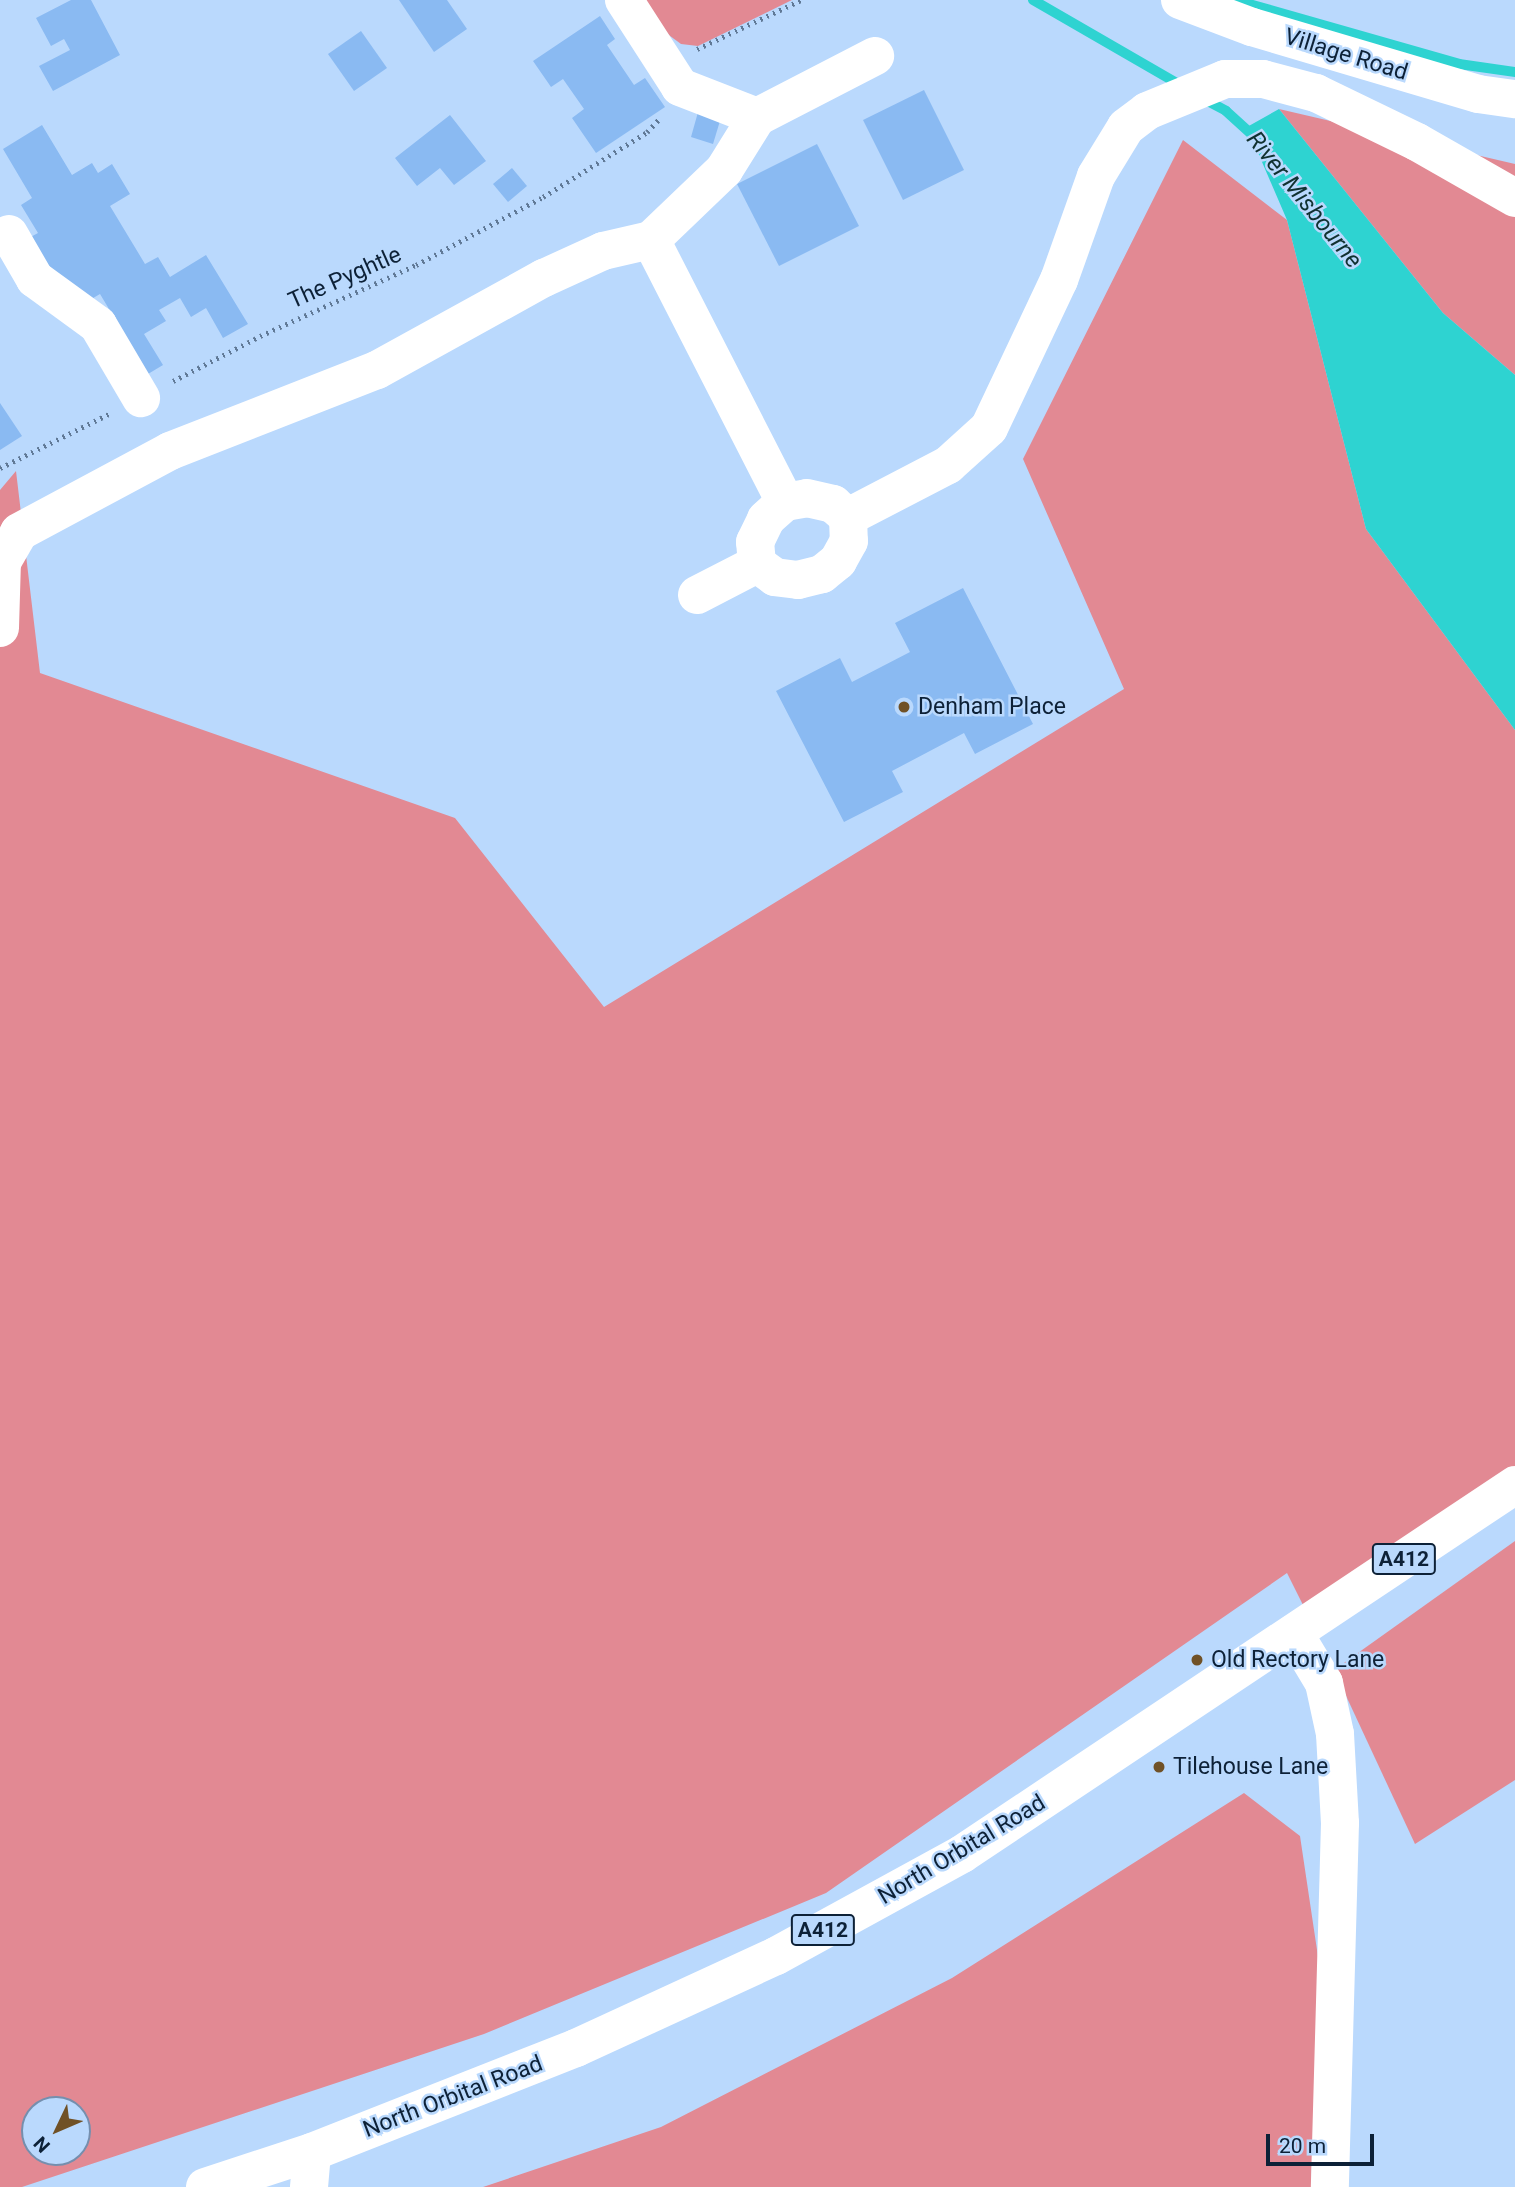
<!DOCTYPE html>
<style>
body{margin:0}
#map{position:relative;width:1515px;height:2187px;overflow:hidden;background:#bad9fd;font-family:Roboto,sans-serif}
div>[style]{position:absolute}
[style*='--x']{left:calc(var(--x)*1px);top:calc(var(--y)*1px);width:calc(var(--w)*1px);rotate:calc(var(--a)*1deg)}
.green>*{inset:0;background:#e28993}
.water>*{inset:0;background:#2ed3d1}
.stream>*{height:10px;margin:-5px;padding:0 5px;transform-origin:5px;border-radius:5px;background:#2ed3d1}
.building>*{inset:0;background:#8abaf2}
.path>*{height:4.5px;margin-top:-2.25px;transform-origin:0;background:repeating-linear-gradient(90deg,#607996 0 2px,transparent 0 7px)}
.minor>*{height:38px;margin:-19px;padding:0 19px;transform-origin:19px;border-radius:19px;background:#fff}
.major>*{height:38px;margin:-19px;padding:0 19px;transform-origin:19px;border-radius:19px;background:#fff}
.dots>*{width:19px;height:19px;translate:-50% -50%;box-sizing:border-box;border:4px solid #bad9fd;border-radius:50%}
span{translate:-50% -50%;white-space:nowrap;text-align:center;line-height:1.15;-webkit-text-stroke:5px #bad9fd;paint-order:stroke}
.shield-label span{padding:2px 5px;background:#bad9fd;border:2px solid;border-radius:5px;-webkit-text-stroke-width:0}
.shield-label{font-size:21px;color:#0d2137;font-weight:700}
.street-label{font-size:23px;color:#0d2137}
.poi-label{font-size:23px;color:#0d2137}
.left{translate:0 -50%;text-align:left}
.water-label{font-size:24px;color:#103130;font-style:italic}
.north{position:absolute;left:21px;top:2096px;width:70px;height:70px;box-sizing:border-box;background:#bad9fd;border:2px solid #758fae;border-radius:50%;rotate:226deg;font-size:19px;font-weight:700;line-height:28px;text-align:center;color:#0d2137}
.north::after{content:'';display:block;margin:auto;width:24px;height:32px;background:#705126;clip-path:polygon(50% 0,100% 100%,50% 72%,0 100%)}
.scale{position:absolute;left:1266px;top:2134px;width:108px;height:32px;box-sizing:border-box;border:4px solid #0d2137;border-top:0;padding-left:9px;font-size:21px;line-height:24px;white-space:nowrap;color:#0d2137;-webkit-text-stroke:5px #bad9fd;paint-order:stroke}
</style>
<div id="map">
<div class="green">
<div style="clip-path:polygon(646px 0,792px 0,698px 46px,681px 44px,662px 30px)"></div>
<div style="clip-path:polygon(1279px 109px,1515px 164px,1515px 375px,1443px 313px)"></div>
<div style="clip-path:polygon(evenodd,1183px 140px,1287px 220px,1366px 529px,1515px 730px,1515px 1480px,1311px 1621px,1287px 1573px,826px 1893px,484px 2034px,22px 2187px,0 2187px,0 490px,16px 471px,40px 673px,455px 818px,604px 1007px,1124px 689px,1023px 459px,1183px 140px,35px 2110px,77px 2110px,77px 2152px,35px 2152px,35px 2110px)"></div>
<div style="clip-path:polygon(1515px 1541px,1515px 1780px,1415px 1844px,1334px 1670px)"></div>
<div style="clip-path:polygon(1244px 1793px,1300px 1836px,1320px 1970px,1311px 2187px,483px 2187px,661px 2127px,952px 1978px)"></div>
</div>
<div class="water">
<div style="clip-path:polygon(1279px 109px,1443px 313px,1515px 375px,1515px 730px,1366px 529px,1287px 220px,1247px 127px)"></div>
</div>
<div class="stream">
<div style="--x:1033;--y:0;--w:172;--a:30"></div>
<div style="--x:1235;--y:0;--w:233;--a:15.9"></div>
<div style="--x:1459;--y:64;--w:57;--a:8.1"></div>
<div style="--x:1202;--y:98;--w:27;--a:28"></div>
<div style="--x:1226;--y:111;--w:45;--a:42.3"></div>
</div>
<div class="building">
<div style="clip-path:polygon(71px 0,91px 0,120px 55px,53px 91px,39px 66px,70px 50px,64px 39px,51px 46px,36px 18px)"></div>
<div style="clip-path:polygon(399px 0,447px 0,467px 29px,434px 52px)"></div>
<div style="clip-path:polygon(600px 16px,615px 39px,607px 45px,634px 85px,645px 78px,665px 107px,596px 153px,572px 118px,584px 109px,563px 79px,551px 87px,533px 61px)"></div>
<div style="clip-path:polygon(361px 31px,387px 68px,354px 91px,328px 54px)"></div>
<div style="clip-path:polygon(924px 90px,964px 170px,903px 200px,863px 120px)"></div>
<div style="clip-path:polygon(700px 105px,723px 111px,713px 144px,691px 137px)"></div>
<div style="clip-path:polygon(450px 115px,486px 161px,454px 185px,440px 168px,417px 186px,395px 158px)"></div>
<div style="clip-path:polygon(42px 125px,72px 175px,92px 163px,98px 173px,112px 164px,130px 194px,110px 206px,145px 264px,158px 257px,170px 277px,206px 255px,248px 324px,223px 338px,206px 308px,191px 317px,180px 298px,159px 310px,166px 321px,144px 334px,163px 365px,148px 374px,100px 294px,83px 304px,57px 289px,27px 239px,38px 233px,21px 205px,32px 198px,3px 149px)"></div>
<div style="clip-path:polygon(817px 144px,859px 226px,779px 266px,737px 184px)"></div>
<div style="clip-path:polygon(512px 168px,527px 186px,508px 202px,493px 184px)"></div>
<div style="clip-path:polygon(0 403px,22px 436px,0 450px)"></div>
<div style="clip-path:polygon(963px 588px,1033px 724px,975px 754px,964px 733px,892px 771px,903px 792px,844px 822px,776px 691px,840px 658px,852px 682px,910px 652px,895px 623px)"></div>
</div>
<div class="path">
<div style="--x:697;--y:49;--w:115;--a:-25.2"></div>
<div style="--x:173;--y:381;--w:98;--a:-27.3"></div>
<div style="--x:260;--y:336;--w:171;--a:-24.5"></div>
<div style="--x:416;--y:265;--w:144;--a:-28.2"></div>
<div style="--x:543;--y:197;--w:123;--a:-32"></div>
<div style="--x:647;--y:132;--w:19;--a:-47"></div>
<div style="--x:0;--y:468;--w:122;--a:-26.4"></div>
</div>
<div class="minor">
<div style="--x:624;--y:0;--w:103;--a:57.2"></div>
<div style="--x:680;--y:87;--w:83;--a:21.3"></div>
<div style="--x:757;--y:117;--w:133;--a:-27.3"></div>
<div style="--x:1180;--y:0;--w:77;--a:20.6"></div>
<div style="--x:1252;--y:27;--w:236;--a:16.5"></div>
<div style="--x:1478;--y:94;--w:37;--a:8"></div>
<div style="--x:9;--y:234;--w:52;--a:60"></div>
<div style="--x:35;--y:279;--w:78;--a:36.1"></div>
<div style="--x:98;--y:325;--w:85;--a:59.5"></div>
<div style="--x:651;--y:240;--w:294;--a:62.9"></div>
<div style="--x:785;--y:502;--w:22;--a:-10"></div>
<div style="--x:807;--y:498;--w:27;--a:13"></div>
<div style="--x:833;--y:504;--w:20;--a:41"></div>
<div style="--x:848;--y:517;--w:24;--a:88"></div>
<div style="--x:849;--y:541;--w:23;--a:119"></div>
<div style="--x:838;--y:561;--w:21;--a:141"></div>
<div style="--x:822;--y:574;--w:25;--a:166"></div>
<div style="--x:798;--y:580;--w:23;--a:-173"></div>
<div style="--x:775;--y:577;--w:22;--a:-144"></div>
<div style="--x:757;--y:564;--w:22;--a:-95"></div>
<div style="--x:755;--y:542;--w:25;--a:-64"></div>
<div style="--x:766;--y:519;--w:25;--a:-42"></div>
<div style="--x:848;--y:517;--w:113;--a:-27.5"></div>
<div style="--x:948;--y:465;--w:55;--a:-42.1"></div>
<div style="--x:989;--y:428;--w:164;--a:-64.7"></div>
<div style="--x:1059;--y:280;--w:110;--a:-70.4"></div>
<div style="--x:1096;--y:176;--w:57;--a:-58.5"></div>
<div style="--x:1126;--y:127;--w:26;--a:-37"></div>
<div style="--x:1147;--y:111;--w:84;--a:-22.3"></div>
<div style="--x:1225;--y:79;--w:38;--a:0"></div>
<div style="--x:1263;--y:79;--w:55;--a:14.8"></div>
<div style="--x:1316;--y:93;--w:112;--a:25.9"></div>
<div style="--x:1417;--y:142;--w:113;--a:29.7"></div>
<div style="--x:697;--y:595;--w:68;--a:-27.3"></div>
<div style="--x:0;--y:628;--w:66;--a:-88.3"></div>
<div style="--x:2;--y:562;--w:34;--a:-60"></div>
<div style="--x:19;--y:532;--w:171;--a:-28.2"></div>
<div style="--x:170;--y:451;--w:222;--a:-21.4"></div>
<div style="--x:377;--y:370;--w:191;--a:-28.9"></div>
<div style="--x:544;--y:278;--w:65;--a:-24.6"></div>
<div style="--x:603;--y:251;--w:49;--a:-12.9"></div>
<div style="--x:651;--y:240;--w:101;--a:-43.8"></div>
<div style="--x:724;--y:170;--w:62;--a:-58.1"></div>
<div style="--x:1294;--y:1633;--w:58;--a:59"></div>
<div style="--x:1324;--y:1683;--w:52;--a:77.8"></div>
<div style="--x:1335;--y:1734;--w:89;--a:86.8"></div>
<div style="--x:1340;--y:1823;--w:364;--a:91.6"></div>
<div style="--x:309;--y:2187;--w:35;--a:-85"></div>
</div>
<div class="major">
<div style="--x:205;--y:2187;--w:113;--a:-18.1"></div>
<div style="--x:312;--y:2152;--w:284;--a:-21.5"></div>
<div style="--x:576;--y:2048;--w:220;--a:-24.7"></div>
<div style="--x:776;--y:1956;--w:212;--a:-28.7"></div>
<div style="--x:962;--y:1854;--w:665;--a:-33.71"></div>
</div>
<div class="dots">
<div style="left:904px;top:707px;background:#705126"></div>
<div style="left:1197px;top:1660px;background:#705126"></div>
<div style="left:1159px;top:1767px;background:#705126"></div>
</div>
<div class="shield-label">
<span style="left:1404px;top:1559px">A412</span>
<span style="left:823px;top:1930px">A412</span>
</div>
<div class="street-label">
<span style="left:1346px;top:55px;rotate:17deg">Village Road</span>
<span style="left:345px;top:278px;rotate:-24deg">The Pyghtle</span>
<span style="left:962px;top:1850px;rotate:-31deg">North Orbital Road</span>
<span style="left:453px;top:2097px;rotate:-21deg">North Orbital Road</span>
</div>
<div class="poi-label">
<span class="left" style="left:918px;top:707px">Denham Place</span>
<span class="left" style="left:1211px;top:1660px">Old Rectory Lane</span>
<span class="left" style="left:1173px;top:1767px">Tilehouse Lane</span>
</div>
<div class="water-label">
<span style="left:1304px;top:200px;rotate:51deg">River Misbourne</span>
</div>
<div class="north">N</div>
<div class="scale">20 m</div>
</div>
